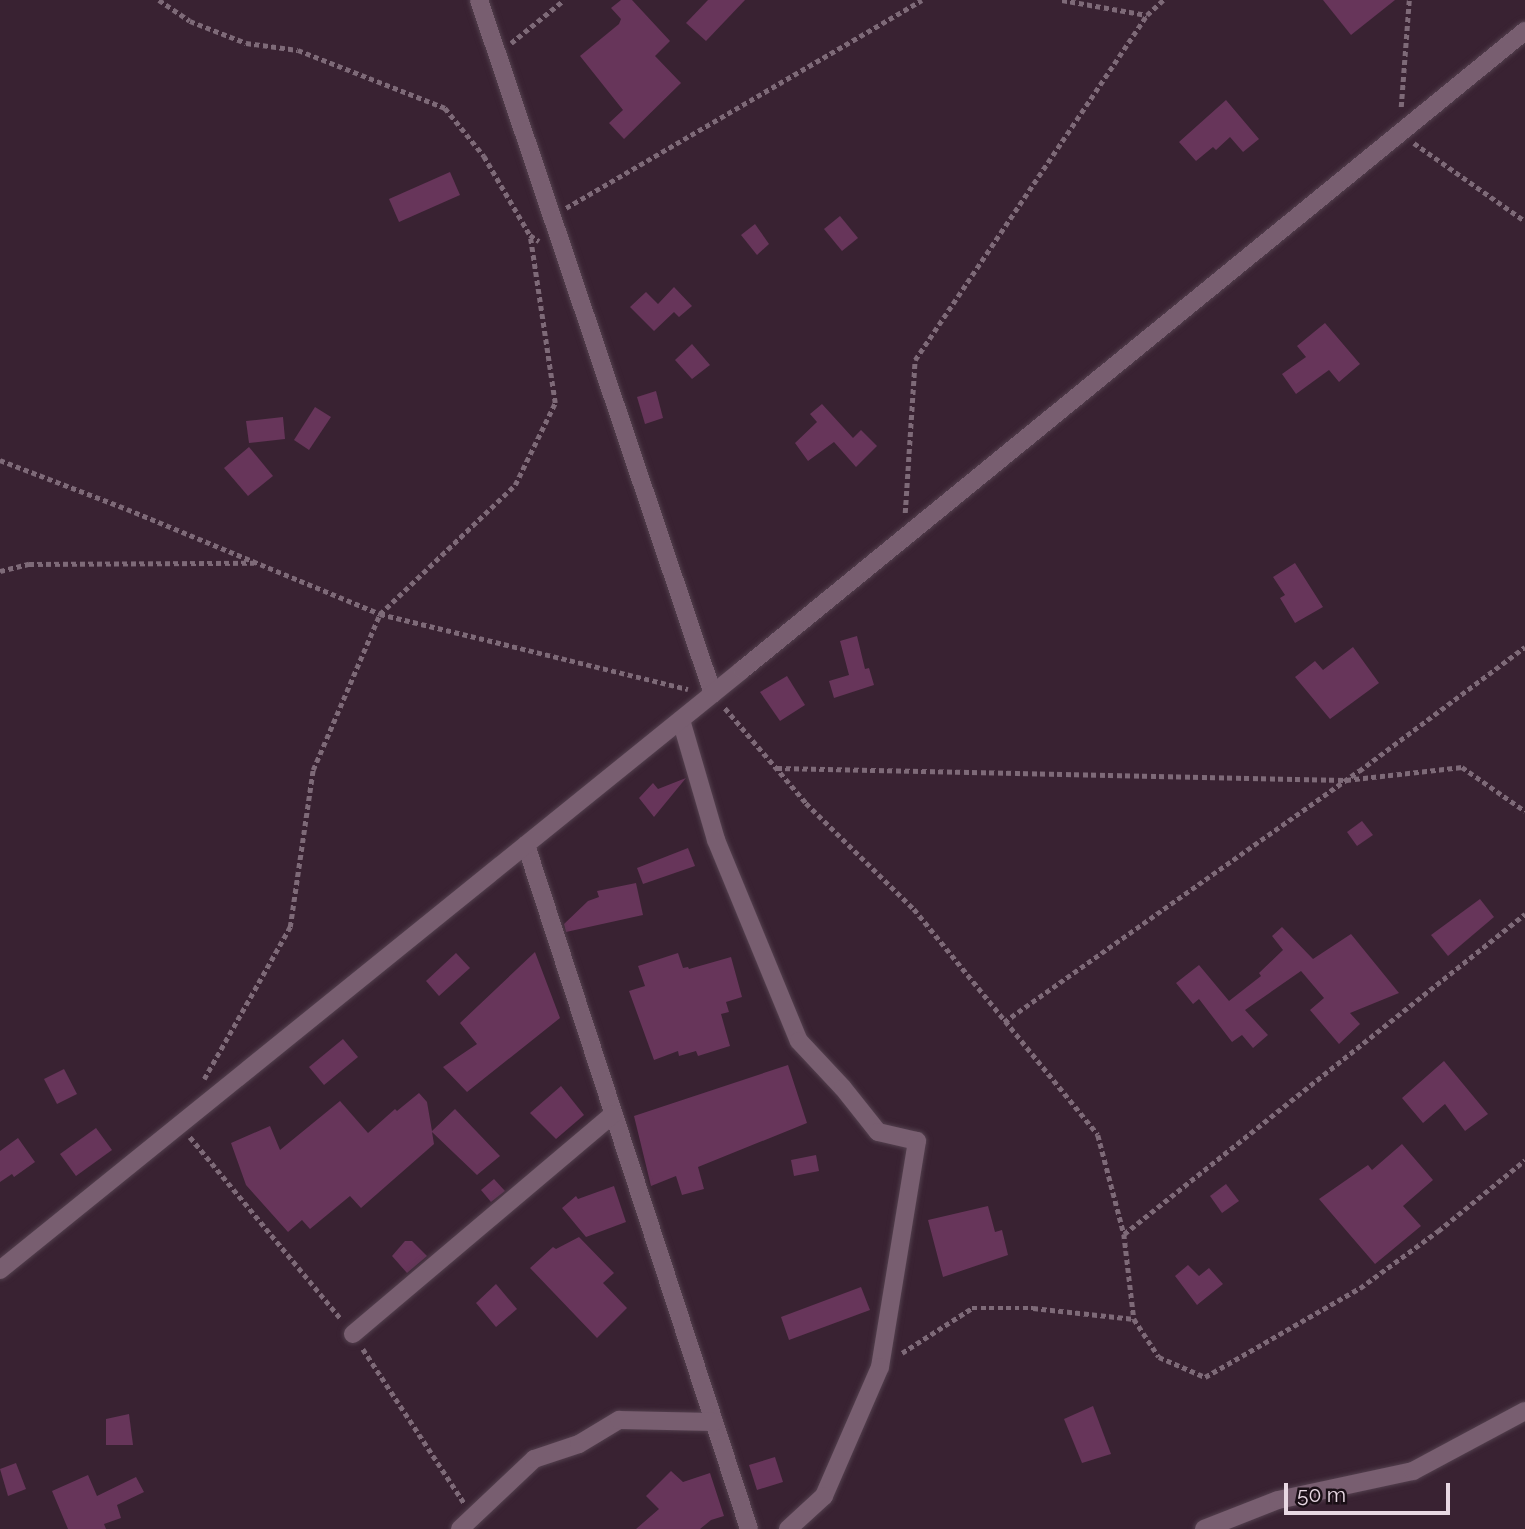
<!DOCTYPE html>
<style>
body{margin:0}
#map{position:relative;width:1525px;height:1529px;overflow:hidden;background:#392232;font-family:Raleway,sans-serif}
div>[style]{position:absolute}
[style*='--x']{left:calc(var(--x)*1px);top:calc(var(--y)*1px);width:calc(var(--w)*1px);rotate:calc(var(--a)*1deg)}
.building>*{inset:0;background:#67355a}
.path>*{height:4.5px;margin-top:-2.25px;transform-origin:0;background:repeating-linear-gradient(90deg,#7e6a78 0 5px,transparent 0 8.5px)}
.roads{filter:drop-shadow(0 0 2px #53404e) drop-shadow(0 0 2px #53404e)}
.minor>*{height:18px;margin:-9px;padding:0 9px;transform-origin:9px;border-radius:9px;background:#785e70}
span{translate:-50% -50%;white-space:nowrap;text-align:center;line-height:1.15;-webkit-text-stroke:5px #1a0f16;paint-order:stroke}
.scale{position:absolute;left:1284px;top:1483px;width:166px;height:32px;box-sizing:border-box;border:4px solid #e8d8e3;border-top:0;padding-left:9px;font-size:21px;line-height:24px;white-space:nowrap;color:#e8d8e3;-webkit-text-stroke:5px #1a0f16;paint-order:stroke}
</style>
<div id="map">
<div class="building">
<div style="clip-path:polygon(621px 0,632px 0,670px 41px,655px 56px,681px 83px,624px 139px,609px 123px,623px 110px,580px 56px,619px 24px,621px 19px,611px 8px)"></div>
<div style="clip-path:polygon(708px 0,745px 0,706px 41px,686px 23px)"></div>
<div style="clip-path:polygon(1323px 0,1395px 0,1351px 35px)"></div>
<div style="clip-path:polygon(1226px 100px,1259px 139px,1243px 152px,1230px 137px,1216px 150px,1213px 147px,1196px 161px,1179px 142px)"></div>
<div style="clip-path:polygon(450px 172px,460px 195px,399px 222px,389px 199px)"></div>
<div style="clip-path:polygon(840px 216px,858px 238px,842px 251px,824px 229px)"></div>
<div style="clip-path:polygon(755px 224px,769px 244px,757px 255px,741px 235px)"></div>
<div style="clip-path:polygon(674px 287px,692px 306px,679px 317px,674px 312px,654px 331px,630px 307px,646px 292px,658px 304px)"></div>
<div style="clip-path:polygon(1325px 323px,1360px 364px,1339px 382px,1329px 370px,1296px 394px,1282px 374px,1306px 357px,1297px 346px)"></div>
<div style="clip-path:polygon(692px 344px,710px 365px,692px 379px,675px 360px)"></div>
<div style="clip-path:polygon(656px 391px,663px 418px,645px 424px,637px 397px)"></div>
<div style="clip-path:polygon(822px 404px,853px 438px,861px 430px,877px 446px,856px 467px,834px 442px,808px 461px,795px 443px,817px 422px,810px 414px)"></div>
<div style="clip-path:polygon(315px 407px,331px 417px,309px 450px,294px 440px)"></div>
<div style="clip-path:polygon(283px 417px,285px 439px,249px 443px,246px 421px)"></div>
<div style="clip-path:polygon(249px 447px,273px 476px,248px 496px,224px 468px)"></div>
<div style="clip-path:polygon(1295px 563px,1323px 607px,1295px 623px,1280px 598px,1285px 595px,1273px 577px)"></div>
<div style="clip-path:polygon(857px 636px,865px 669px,869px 668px,874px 685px,834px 698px,829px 681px,849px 675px,840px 641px)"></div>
<div style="clip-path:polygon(1353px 647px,1379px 683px,1330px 719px,1295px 677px,1315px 661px,1323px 670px)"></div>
<div style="clip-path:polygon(787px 676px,805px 705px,780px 721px,760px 692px)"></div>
<div style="clip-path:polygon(686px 778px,654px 817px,639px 798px,653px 783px,658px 789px)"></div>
<div style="clip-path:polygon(1362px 821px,1373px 835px,1357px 846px,1347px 832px)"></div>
<div style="clip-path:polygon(688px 848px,695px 866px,643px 884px,637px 868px)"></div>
<div style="clip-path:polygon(636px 883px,643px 915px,566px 932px,564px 924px,588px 901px,599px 897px,597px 891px)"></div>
<div style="clip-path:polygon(1480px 899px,1494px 917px,1448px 956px,1431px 935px)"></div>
<div style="clip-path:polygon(1282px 927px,1313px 959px,1351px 934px,1399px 993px,1350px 1013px,1360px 1024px,1339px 1044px,1310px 1010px,1324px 998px,1301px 971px,1245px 1010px,1268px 1035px,1253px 1048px,1242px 1035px,1232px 1042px,1199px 999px,1193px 1004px,1176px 983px,1199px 965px,1229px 1001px,1261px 976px,1259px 973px,1283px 950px,1272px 936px)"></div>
<div style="clip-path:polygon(535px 952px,560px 1018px,467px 1092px,443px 1067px,477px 1044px,460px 1023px)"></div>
<div style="clip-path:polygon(456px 953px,470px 968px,439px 996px,426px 981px)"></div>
<div style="clip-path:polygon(678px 953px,683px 968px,688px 967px,689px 969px,731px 957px,742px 997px,726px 1002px,729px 1012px,721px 1014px,730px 1046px,698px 1056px,696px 1051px,679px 1056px,678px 1051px,654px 1060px,629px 991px,645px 986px,638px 966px)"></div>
<div style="clip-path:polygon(343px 1039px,358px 1057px,324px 1085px,309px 1067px)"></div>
<div style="clip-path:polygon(1444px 1061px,1488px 1114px,1465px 1131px,1445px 1104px,1423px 1123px,1402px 1098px)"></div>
<div style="clip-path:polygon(788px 1065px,807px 1123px,698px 1167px,704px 1189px,682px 1195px,676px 1176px,651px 1186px,634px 1116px)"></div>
<div style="clip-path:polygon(64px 1069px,77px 1094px,57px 1104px,44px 1079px)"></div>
<div style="clip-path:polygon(561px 1086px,584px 1115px,556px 1139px,530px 1113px)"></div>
<div style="clip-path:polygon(419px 1093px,427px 1102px,432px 1131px,455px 1109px,500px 1156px,477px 1175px,432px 1132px,434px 1144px,361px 1208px,350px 1196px,310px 1229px,302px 1220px,288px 1232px,246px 1185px,231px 1143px,270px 1126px,280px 1150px,340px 1101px,368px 1133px,395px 1109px,397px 1111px)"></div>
<div style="clip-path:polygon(96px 1128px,112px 1150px,76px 1176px,60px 1154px)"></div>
<div style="clip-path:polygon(18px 1138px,35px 1162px,14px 1177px,12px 1174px,0 1182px,0 1151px)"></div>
<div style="clip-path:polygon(1402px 1144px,1433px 1180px,1403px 1206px,1421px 1226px,1375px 1264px,1319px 1199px,1368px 1165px,1372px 1170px)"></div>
<div style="clip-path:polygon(816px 1155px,819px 1171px,794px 1176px,791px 1160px)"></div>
<div style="clip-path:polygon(494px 1179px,505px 1191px,491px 1202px,481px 1190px)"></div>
<div style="clip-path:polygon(1226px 1184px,1239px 1201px,1222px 1213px,1210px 1196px)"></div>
<div style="clip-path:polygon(614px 1186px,626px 1222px,586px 1237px,562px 1208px,576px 1196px,578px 1199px)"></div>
<div style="clip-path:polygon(988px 1206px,995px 1232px,1002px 1230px,1008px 1255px,943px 1277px,928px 1220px)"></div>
<div style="clip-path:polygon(579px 1237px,614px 1273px,603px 1283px,627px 1308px,597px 1338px,530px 1268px,553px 1247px,556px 1249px)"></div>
<div style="clip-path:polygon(405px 1241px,412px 1241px,427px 1256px,407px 1273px,392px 1256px)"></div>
<div style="clip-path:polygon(1188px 1265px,1199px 1276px,1209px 1268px,1223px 1284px,1197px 1305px,1175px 1276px)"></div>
<div style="clip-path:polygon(496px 1284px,517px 1309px,496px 1327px,476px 1303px)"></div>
<div style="clip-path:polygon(861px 1287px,870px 1310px,789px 1340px,781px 1317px)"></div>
<div style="clip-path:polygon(1093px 1406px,1111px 1454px,1082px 1463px,1064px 1419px)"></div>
<div style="clip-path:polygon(129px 1414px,133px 1445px,106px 1445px,106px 1419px)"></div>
<div style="clip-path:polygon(775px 1457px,783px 1482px,757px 1490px,749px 1465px)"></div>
<div style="clip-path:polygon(16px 1463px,26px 1489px,8px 1496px,0 1469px)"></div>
<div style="clip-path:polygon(671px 1471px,683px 1482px,710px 1473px,724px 1516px,711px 1520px,700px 1529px,636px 1529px,659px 1509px,646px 1496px)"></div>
<div style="clip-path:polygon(88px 1475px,97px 1496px,136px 1477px,144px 1492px,117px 1505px,121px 1518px,104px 1524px,106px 1529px,68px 1529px,52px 1491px)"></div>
</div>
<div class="path">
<div style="--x:159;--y:0;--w:37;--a:34"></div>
<div style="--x:190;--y:21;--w:60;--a:21.4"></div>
<div style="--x:246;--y:43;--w:52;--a:7.7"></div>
<div style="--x:298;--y:50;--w:158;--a:21.5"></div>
<div style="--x:445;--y:108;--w:62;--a:50.9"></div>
<div style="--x:484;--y:156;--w:91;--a:59.8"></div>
<div style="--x:530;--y:235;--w:11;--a:34"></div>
<div style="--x:1062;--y:0;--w:86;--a:10"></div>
<div style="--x:511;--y:43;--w:68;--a:-39.1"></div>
<div style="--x:1401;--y:107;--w:107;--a:-85.7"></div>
<div style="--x:1414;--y:143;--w:136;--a:35.1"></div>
<div style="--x:566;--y:208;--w:412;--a:-30.3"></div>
<div style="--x:0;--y:460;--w:136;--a:21.1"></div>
<div style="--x:127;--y:509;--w:274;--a:22.5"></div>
<div style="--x:380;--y:614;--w:317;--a:13.7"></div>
<div style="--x:905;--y:513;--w:153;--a:-86.3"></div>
<div style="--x:915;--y:360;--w:416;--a:-56.1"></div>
<div style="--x:1147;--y:15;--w:22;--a:-43"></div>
<div style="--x:0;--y:571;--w:30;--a:-14"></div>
<div style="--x:29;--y:564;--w:225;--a:-0.3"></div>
<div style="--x:725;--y:708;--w:125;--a:49.5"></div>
<div style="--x:806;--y:803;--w:151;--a:44.5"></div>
<div style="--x:914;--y:909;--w:291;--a:50.8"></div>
<div style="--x:1098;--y:1135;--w:102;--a:75.3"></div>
<div style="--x:1124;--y:1234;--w:86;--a:83.3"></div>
<div style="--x:777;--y:768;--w:569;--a:1.21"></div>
<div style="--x:1346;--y:780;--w:117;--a:-6.4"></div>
<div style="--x:1462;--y:767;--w:77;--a:34.9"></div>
<div style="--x:1004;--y:1022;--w:435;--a:-35.3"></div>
<div style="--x:1359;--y:771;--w:207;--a:-36.8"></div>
<div style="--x:204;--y:1079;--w:175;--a:-60.5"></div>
<div style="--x:290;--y:927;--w:159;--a:-81.7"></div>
<div style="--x:313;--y:770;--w:170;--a:-66.8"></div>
<div style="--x:380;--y:614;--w:187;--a:-43.7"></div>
<div style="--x:515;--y:485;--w:91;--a:-64"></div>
<div style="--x:555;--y:403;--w:170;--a:-98.5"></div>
<div style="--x:190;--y:1137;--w:236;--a:50.3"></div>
<div style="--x:1124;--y:1234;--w:513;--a:-38.59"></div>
<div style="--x:363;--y:1349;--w:184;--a:56.7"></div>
<div style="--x:902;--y:1353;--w:83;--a:-32.7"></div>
<div style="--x:972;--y:1308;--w:61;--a:0"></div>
<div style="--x:1033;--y:1308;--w:102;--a:6.2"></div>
<div style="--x:1134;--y:1319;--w:45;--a:56.7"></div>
<div style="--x:1159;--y:1357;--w:50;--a:23.5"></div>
<div style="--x:1205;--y:1377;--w:179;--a:-29.9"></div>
<div style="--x:1360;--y:1288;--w:97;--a:-36.2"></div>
<div style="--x:1438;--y:1231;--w:112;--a:-39.2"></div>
</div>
<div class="roads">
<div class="minor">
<div style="--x:479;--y:0;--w:732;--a:71.37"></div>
<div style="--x:681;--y:720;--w:125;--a:73.7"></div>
<div style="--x:716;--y:840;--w:217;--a:67.6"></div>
<div style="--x:799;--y:1041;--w:64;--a:46.9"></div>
<div style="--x:843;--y:1088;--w:56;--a:51.5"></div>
<div style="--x:878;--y:1132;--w:40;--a:13"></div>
<div style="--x:917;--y:1141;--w:229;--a:99.3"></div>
<div style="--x:880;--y:1367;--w:141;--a:113.5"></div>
<div style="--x:824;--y:1496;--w:49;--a:137.5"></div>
<div style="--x:526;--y:845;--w:719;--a:71.94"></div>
<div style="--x:0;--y:1270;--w:954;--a:-38.96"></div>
<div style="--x:742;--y:670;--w:1011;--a:-39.22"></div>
<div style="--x:353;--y:1334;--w:341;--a:-40.2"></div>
<div style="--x:460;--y:1529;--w:102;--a:-43.4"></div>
<div style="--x:534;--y:1459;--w:47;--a:-18.4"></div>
<div style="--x:579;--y:1444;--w:47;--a:-31"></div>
<div style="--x:619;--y:1420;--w:95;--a:1.2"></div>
<div style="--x:1204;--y:1529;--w:79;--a:-21.4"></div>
<div style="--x:1278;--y:1500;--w:138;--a:-12.1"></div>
<div style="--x:1413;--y:1471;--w:127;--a:-28.2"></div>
</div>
</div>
<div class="scale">50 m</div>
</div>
